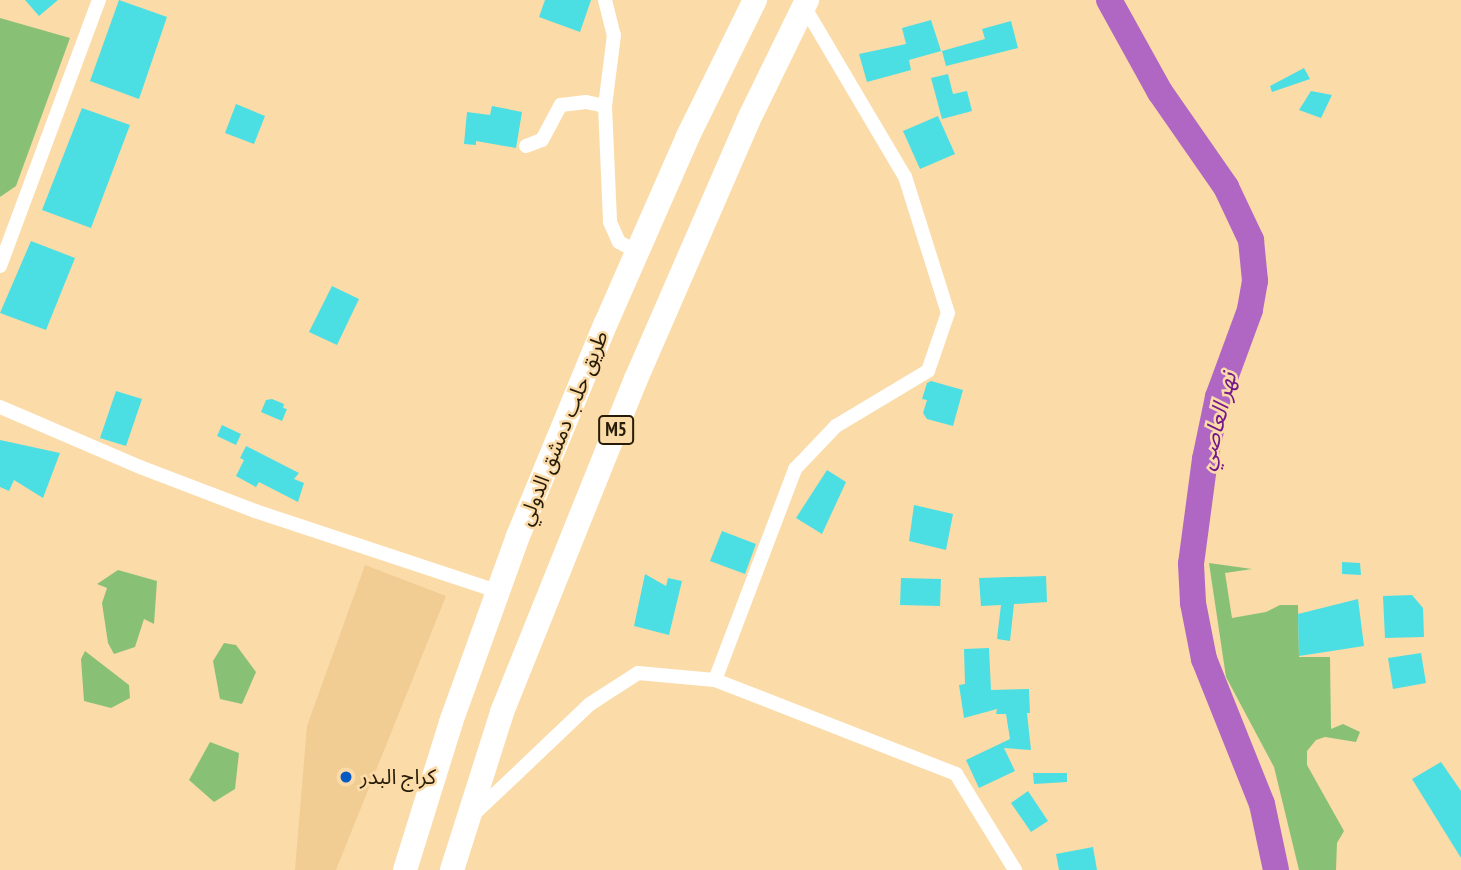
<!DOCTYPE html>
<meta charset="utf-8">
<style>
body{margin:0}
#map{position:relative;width:1461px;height:870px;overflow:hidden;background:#fbdba8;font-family:"PT Sans Narrow","Noto Sans Arabic",sans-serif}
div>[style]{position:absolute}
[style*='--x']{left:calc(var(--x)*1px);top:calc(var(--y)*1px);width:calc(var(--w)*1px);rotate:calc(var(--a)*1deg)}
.built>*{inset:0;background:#f1cd93}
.green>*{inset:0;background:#88c176}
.river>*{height:26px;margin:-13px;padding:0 13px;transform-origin:13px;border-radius:13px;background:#b067c4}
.building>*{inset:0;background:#4bdfe4}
.minor>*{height:14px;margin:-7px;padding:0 7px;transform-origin:7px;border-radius:7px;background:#fff}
.motorway>*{height:24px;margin:-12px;padding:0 12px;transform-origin:12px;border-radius:12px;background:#fff}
.dots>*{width:19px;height:19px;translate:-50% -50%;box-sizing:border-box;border:4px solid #fbdba8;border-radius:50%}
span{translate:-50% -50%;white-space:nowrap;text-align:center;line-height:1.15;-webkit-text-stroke:5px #fbdba8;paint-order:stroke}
.shield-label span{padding:2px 5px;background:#fbdba8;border:2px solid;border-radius:5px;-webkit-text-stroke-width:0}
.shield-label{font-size:19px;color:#271c08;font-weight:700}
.street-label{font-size:21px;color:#271c08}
.poi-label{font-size:21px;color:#271c08}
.left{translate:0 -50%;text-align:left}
.water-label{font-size:23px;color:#75188b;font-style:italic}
</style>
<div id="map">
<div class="built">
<div style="clip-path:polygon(365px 565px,446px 596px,336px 870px,295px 870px,307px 726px)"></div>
</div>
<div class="green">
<div style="clip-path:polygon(0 18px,70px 38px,16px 186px,0 197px)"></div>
<div style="clip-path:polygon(1209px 563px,1252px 569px,1225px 573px,1232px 618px,1266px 612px,1280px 605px,1298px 605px,1299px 657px,1330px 657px,1331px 729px,1343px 724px,1360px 732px,1356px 742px,1325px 737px,1316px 740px,1307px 751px,1307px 765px,1344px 831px,1337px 843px,1336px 870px,1299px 870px,1274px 767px,1226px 677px)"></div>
<div style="clip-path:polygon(118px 570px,157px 581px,154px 624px,144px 619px,135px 647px,114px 654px,108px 643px,102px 603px,107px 588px,97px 584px)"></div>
<div style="clip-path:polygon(224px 643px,236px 645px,256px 672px,242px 704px,220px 699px,213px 661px)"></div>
<div style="clip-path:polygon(85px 651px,129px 685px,130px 698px,111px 708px,84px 701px,81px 659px)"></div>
<div style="clip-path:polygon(210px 742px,239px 753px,235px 789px,214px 802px,189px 780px)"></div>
</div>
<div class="river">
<div style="--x:1109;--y:0;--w:105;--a:61"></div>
<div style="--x:1160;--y:92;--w:116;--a:55.2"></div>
<div style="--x:1226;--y:187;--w:59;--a:64.7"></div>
<div style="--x:1251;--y:240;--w:41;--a:84.4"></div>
<div style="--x:1255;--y:281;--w:29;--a:100"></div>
<div style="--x:1250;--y:310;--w:93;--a:110.2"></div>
<div style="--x:1218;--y:397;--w:63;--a:101.8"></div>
<div style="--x:1205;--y:459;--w:106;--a:97.6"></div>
<div style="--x:1191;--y:564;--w:39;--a:87"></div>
<div style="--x:1193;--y:603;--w:57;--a:78.9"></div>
<div style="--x:1204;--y:659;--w:156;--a:68.2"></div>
<div style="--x:1262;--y:804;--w:67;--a:78"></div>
</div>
<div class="building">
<div style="clip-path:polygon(25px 0,58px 0,39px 16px)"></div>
<div style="clip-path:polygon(119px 0,167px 17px,139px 99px,90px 81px)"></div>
<div style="clip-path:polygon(545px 0,591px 0,580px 32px,539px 17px)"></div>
<div style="clip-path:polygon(931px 20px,941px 51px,909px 60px,911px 70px,867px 82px,859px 54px,906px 44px,902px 28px)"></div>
<div style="clip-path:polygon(1011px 21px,1018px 48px,946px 66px,942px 51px,985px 39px,982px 29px)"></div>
<div style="clip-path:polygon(1304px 68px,1310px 79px,1272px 92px,1270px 86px)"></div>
<div style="clip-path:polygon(948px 74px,953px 94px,967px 91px,972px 111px,942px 119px,931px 78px)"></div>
<div style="clip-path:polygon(1311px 91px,1332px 95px,1321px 118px,1299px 110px)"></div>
<div style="clip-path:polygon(236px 104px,265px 116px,254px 144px,225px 133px)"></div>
<div style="clip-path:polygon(492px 106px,522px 112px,516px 148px,476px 141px,476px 145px,464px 144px,467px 112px,490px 115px)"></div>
<div style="clip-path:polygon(82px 108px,130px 125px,91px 228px,42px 210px)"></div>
<div style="clip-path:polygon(938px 116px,955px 154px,920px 169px,903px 131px)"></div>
<div style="clip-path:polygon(31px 241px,75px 258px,46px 330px,0 313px)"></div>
<div style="clip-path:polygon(332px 286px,359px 299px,337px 345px,309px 332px)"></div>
<div style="clip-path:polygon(931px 381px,963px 390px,953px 426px,927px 419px,923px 413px,927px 400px,922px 399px,927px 383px)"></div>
<div style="clip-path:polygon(116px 391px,142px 399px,126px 446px,100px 438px)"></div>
<div style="clip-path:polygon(272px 399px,284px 404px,283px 408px,287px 409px,282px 421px,261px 412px,266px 400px)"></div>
<div style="clip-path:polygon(222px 425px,241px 434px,236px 445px,217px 436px)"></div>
<div style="clip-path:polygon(0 440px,60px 453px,43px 498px,14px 480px,9px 491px,0 487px)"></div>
<div style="clip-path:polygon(246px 446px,299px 473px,294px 479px,304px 483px,298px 502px,259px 482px,256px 487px,236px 476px,244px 460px,240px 458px)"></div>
<div style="clip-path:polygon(827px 470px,846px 482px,822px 534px,796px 518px)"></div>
<div style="clip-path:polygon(914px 505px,953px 514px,946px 550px,909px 541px)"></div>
<div style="clip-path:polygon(722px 531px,756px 544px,745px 574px,710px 561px)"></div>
<div style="clip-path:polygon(1342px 562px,1360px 563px,1361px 575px,1342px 574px)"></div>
<div style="clip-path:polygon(645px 574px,666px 586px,668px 578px,682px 581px,669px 635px,634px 626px)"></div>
<div style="clip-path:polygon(1046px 576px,1047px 602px,1014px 604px,1010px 641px,997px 639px,1001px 605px,981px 606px,979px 578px)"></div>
<div style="clip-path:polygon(901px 578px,941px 579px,940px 606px,900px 605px)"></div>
<div style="clip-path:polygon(1412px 595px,1423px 608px,1424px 637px,1385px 638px,1383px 596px)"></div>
<div style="clip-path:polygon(1358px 599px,1364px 646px,1299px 656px,1298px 614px)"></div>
<div style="clip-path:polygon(989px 648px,991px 690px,1029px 689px,1030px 713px,1027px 713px,1031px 750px,1004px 748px,1015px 771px,979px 788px,966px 760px,1010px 739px,1006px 714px,996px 714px,997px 709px,964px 718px,959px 685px,965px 684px,964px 649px)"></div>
<div style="clip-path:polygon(1421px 653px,1426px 683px,1393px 689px,1388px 658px)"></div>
<div style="clip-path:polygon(1441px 762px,1461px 791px,1461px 858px,1412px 779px)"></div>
<div style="clip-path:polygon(1033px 773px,1067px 773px,1067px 782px,1034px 784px)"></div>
<div style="clip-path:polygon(1028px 791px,1048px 821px,1031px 832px,1011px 803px)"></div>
<div style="clip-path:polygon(1093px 847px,1097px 870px,1059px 870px,1056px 854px)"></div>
</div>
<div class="minor">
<div style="--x:605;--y:0;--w:36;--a:76"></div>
<div style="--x:614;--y:35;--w:72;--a:97.2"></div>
<div style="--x:605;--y:106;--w:116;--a:87.5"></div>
<div style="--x:610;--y:222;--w:22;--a:66"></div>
<div style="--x:619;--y:242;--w:21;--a:29"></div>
<div style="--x:526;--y:146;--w:17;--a:-21"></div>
<div style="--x:542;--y:140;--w:40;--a:-62"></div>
<div style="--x:561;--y:105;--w:25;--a:-7"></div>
<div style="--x:586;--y:102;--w:19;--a:12"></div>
<div style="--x:0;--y:266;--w:284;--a:-69.6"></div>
<div style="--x:0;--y:407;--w:152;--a:23.2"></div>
<div style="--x:140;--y:467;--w:123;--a:20.9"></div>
<div style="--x:255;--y:511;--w:255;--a:18.3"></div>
<div style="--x:715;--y:680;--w:226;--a:-69.2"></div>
<div style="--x:795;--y:469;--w:59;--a:-46.4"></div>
<div style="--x:836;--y:426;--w:107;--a:-30.9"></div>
<div style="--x:928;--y:371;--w:61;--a:-71"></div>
<div style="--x:948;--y:313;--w:143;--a:-107.5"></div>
<div style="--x:905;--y:177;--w:199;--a:-120.6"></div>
<div style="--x:473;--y:815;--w:161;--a:-43.5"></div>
<div style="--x:590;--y:704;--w:57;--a:-32.9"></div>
<div style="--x:638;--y:673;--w:77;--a:5.2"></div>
<div style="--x:715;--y:680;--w:259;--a:21.3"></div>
<div style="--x:956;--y:774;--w:113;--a:58.4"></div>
</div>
<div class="motorway">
<div style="--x:405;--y:870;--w:155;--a:-72.7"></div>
<div style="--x:451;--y:722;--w:198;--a:-70.2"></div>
<div style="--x:518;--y:536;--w:230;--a:-67.6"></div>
<div style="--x:606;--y:323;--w:204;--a:-66.3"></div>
<div style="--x:688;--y:136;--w:152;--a:-63.8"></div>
<div style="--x:452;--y:870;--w:166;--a:-72.4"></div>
<div style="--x:502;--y:712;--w:359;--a:-68.1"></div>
<div style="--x:636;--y:379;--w:281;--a:-66.5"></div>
<div style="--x:748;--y:121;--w:135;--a:-64"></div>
</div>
<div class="dots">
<div style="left:346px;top:777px;background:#0759c3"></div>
</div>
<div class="shield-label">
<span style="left:616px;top:430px">M5</span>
</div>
<div class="street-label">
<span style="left:563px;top:428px;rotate:-68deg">طريق حلب دمشق الدولي</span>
</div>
<div class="poi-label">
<span class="left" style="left:360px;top:777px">كراج البدر</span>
</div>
<div class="water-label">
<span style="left:1217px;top:421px;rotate:-76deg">نهر العاصي</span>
</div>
</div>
